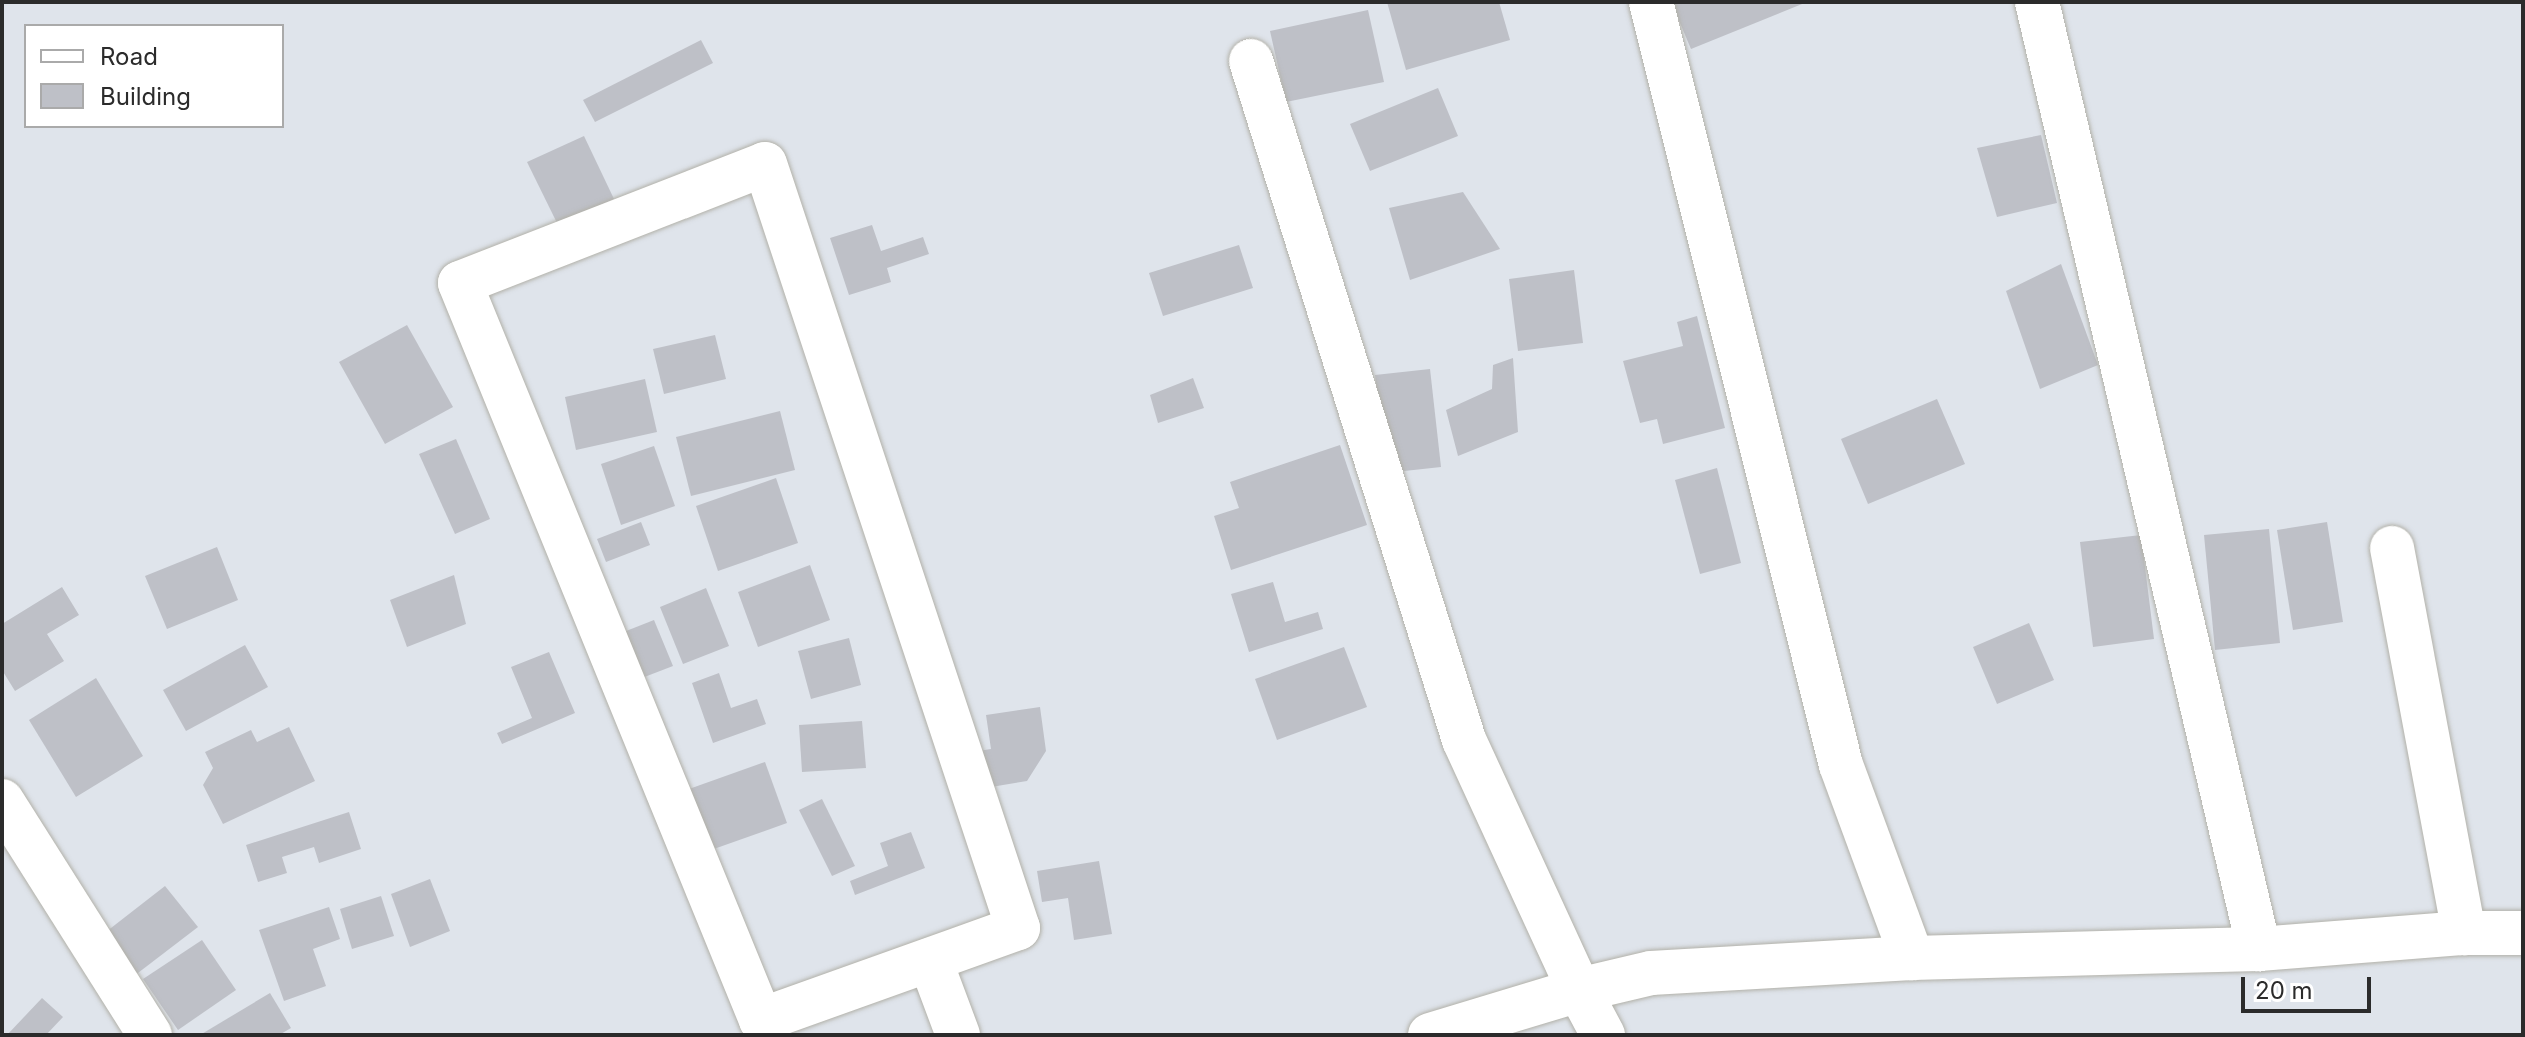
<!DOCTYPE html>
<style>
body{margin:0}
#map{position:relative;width:2525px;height:1037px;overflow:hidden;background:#dfe4eb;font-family:Inter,sans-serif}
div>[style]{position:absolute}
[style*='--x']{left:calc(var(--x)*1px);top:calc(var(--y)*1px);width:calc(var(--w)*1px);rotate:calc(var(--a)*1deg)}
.building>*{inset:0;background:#bec0c7}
.roads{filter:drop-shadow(0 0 2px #b2b1a9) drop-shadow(0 0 2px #b2b1a9)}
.minor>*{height:44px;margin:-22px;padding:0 22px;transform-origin:22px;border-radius:22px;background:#fff}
span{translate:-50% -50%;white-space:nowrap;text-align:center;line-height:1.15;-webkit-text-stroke:6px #fff;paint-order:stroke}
.frame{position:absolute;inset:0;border:4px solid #2b2b2b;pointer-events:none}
.legend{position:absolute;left:24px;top:24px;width:260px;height:104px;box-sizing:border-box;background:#fff;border:2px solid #aaa;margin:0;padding:10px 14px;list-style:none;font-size:24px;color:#2b2b2b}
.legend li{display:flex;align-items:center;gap:16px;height:40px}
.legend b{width:40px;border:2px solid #aaa}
.scale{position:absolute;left:2241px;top:977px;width:130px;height:36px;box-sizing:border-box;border:4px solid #2b2b2b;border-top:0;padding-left:10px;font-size:24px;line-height:28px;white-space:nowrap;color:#2b2b2b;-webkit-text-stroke:6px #fff;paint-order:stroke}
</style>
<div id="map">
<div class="building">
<div style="clip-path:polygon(1387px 2px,1499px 2px,1510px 40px,1406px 70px)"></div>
<div style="clip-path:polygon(1676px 2px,1807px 2px,1691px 49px,1672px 4px)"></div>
<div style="clip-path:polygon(1368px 10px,1384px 82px,1286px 102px,1270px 31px)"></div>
<div style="clip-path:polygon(701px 40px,713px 63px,595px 122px,583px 100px)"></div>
<div style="clip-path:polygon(1438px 88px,1458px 136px,1370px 171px,1350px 124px)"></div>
<div style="clip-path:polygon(2041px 135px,2057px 203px,1997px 217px,1977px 148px)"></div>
<div style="clip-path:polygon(584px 136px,614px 199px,558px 225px,527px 162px)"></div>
<div style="clip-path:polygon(1463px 192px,1500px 249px,1410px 280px,1389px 208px)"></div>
<div style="clip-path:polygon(872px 225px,881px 251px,923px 237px,929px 254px,887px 268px,891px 282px,849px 295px,830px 238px)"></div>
<div style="clip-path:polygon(1239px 245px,1253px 288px,1163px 316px,1149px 273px)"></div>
<div style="clip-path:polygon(2061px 264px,2098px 365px,2040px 389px,2006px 291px)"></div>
<div style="clip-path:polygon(1574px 270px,1583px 343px,1518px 351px,1509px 279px)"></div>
<div style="clip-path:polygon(1697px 316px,1725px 428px,1663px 444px,1657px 419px,1640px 423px,1623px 361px,1683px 346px,1677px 322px)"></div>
<div style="clip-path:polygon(407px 325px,453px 407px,385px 444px,339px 362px)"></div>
<div style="clip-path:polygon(715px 335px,726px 379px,664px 394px,653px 349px)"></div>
<div style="clip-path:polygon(1513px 358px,1518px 432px,1458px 456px,1446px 410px,1492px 389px,1493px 365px)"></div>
<div style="clip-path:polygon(1430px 369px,1441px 467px,1386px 473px,1375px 375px)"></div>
<div style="clip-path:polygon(1193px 378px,1204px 408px,1158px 423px,1150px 395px)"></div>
<div style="clip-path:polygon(645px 379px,657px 432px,576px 450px,565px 397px)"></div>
<div style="clip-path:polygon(1937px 399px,1965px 464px,1868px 504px,1841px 439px)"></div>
<div style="clip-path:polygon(780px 411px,795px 470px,691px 496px,676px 437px)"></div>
<div style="clip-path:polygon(456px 439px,490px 519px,455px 534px,419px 454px)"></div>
<div style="clip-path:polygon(1340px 445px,1367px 525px,1231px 570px,1214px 516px,1239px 508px,1230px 482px)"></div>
<div style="clip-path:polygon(654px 446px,675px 506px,621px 525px,601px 464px)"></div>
<div style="clip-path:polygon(1717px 468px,1741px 563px,1700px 574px,1675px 480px)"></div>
<div style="clip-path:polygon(776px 478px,798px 543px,718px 571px,696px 506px)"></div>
<div style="clip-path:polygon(641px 522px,650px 545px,606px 562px,597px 539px)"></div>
<div style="clip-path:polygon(2327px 522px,2343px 622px,2293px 630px,2277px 530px)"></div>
<div style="clip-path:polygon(2269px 529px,2280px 643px,2215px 650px,2204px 535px)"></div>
<div style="clip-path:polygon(2141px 535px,2154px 639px,2093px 647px,2080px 542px)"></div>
<div style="clip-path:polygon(217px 547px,238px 600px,167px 629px,145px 576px)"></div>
<div style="clip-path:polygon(810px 565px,830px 620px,758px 647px,738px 592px)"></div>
<div style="clip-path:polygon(454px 575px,466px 624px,407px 647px,390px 600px)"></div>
<div style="clip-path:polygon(1273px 582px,1285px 622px,1318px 612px,1323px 629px,1249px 652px,1231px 594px)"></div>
<div style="clip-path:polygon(62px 587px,79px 615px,47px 634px,64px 661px,15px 691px,2px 670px,2px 624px)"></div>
<div style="clip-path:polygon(706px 588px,729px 646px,683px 664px,660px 607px)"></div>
<div style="clip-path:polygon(654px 620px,673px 666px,634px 681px,616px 635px)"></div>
<div style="clip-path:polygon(2029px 623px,2054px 680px,1997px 704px,1973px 647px)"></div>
<div style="clip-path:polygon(849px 638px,861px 685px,811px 699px,798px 651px)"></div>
<div style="clip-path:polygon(245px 645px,268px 687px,186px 731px,163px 690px)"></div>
<div style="clip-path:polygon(1344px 647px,1367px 707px,1277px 740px,1255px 679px)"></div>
<div style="clip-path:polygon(549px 652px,575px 713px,502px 744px,497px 733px,532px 718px,511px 667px)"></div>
<div style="clip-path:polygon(719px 673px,731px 708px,757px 699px,766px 724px,713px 743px,692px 683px)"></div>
<div style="clip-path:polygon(96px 678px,143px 756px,76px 797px,29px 720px)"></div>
<div style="clip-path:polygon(1040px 707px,1046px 751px,1027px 781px,985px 788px,978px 751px,991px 749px,986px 715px)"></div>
<div style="clip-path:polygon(862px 721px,866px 768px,802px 772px,799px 725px)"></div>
<div style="clip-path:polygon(289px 727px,315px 781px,223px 824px,203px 785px,213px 768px,205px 752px,251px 730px,257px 742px)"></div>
<div style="clip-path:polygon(765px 762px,787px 823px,711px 850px,689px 789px)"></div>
<div style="clip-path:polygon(822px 799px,855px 866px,832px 876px,799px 810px)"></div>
<div style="clip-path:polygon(349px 812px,361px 849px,319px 863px,314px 847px,282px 857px,287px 873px,258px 882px,246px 845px)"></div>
<div style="clip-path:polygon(911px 832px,925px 868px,855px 895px,850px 881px,888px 866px,880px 843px)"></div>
<div style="clip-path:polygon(1099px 861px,1112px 934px,1074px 940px,1068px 898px,1042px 902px,1037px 871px)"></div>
<div style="clip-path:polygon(430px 879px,450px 931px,410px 947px,391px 894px)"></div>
<div style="clip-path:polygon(165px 886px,198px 927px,134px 976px,102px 935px)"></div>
<div style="clip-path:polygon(381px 896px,394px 936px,352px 949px,340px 909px)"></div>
<div style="clip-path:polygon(329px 907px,340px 939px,313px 949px,326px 986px,284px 1001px,259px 930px)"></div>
<div style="clip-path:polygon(202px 940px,236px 990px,178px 1030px,143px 979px)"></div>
<div style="clip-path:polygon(270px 993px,291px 1028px,279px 1035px,200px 1035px)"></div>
<div style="clip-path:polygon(42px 998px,63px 1017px,46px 1035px,7px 1035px)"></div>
</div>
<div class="roads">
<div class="minor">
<div style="--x:1651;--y:2;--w:786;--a:76.02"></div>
<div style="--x:1841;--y:765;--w:206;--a:69.8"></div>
<div style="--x:2037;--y:2;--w:973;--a:76.81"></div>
<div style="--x:1251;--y:61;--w:712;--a:72.58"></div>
<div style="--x:1464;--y:740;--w:275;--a:65.3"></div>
<div style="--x:1579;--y:990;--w:51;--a:61.9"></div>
<div style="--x:765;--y:164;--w:805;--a:71.68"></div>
<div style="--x:1018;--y:928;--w:273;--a:160.3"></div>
<div style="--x:761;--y:1020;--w:796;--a:-112.22"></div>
<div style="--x:460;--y:283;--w:327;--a:-21.3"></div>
<div style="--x:2392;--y:548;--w:392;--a:79.4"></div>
<div style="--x:2;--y:801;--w:277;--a:57.7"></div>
<div style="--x:930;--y:960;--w:80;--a:69.5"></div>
<div style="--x:1430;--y:1035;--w:156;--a:-16.8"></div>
<div style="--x:1579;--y:990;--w:74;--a:-13.3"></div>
<div style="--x:1651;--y:973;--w:261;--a:-3.3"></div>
<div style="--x:1912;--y:958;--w:347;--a:-1.5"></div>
<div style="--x:2259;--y:949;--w:206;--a:-4.5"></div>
<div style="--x:2464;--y:933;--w:59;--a:0"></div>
</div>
</div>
<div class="frame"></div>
<ul class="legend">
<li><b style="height:10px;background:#fff"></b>Road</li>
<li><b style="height:22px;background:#bec0c7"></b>Building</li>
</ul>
<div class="scale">20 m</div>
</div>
